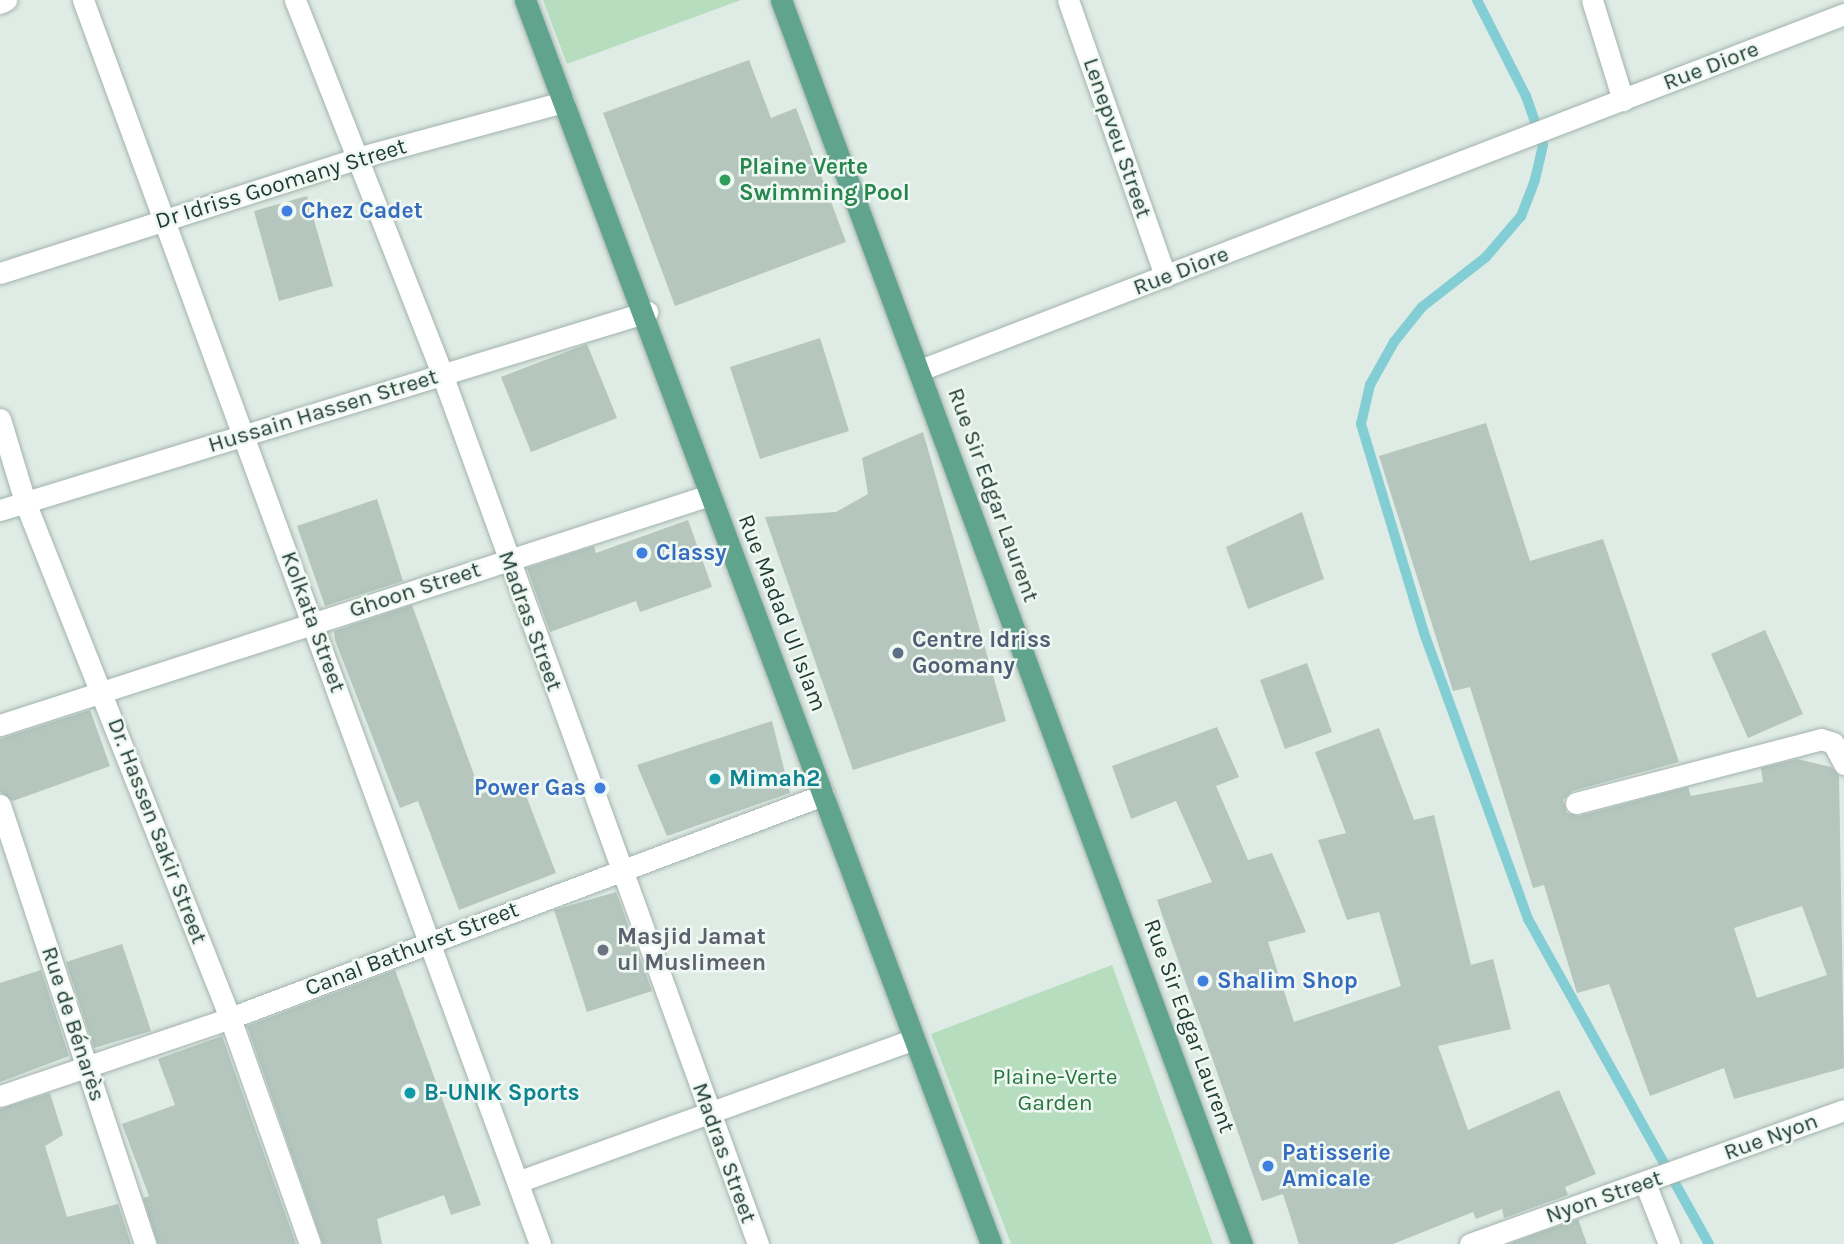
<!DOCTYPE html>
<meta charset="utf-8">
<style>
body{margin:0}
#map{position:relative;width:1844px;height:1244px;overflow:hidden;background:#dfebe5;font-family:Karla,sans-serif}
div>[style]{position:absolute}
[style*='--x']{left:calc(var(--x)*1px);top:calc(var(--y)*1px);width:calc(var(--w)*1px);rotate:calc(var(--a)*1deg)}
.green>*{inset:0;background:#b6debe}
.stream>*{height:10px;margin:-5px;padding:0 5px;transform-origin:5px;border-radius:5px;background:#83ced5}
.building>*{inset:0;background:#b4c6be}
.roads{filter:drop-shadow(0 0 2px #a2b3ac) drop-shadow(0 0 2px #a2b3ac)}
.minor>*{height:21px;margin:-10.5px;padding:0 10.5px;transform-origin:10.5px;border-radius:10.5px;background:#fff}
.major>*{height:21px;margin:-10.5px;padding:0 10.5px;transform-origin:10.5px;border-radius:10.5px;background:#61a48d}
.dots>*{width:19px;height:19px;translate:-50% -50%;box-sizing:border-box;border:4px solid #f0f8f3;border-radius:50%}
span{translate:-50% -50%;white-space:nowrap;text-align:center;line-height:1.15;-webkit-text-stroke:5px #f0f8f3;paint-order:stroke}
.street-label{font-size:23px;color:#1f3c32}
.leisure-label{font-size:23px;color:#27864d;font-weight:700}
.left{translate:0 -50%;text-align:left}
.shop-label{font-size:23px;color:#366cbe;font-weight:700}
.right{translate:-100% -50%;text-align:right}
.service-label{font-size:23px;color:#4e5e75;font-weight:700}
.culture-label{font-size:23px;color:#0d838f;font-weight:700}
.worship-label{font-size:23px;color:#5b616d;font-weight:700}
.park-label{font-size:23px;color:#27763f}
</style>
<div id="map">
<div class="green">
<div style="clip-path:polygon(543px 0,741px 0,567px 64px)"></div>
<div style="clip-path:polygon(1112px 965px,1213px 1244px,1011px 1244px,931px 1034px)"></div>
</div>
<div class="stream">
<div style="--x:1477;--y:0;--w:108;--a:63"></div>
<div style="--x:1526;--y:96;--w:52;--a:70.9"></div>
<div style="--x:1543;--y:145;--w:36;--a:103"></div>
<div style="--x:1535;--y:180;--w:39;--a:111"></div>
<div style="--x:1521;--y:216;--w:54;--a:130.5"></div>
<div style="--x:1486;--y:257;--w:81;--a:142"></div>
<div style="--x:1422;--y:307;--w:45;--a:128.7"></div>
<div style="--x:1394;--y:342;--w:49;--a:119.2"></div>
<div style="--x:1370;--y:385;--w:40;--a:103"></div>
<div style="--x:1361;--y:424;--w:218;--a:73.2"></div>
<div style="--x:1424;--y:633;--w:304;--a:70"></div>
<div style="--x:1528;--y:919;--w:372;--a:60.9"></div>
</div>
<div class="building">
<div style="clip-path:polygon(749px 60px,771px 118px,796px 108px,846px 242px,675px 306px,603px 113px)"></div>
<div style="clip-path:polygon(307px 196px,333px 286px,279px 301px,254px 211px)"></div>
<div style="clip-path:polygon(820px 338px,849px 431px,760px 459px,730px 367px)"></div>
<div style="clip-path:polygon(587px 344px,617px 418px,531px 452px,501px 377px)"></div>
<div style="clip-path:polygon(evenodd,1486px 423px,1530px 561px,1603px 539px,1679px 762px,1572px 791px,1563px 800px,1567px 813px,1579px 816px,1688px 787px,1691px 796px,1763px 782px,1761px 768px,1797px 759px,1831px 767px,1839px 776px,1844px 1068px,1734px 1099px,1724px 1068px,1650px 1096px,1609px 984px,1577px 993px,1544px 885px,1533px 888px,1470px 687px,1453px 691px,1379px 456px,1486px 423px,1802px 906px,1827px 975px,1757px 998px,1734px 928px,1802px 906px)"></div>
<div style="clip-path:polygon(923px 432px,1006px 721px,853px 770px,765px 517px,836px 512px,868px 494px,862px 458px)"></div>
<div style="clip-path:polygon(377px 499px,403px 581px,325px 606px,297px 526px)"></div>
<div style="clip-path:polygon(1302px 512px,1324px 579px,1248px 609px,1226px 547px)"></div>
<div style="clip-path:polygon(688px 520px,712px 587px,640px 612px,636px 601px,550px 632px,527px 568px,594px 546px,596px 553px)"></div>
<div style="clip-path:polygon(412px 605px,481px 794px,520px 780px,556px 873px,459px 910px,418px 801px,400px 808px,335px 640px,334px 631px)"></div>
<div style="clip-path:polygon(1765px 630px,1803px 714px,1748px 738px,1711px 654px)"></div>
<div style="clip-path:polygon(1307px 663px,1332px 732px,1285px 749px,1260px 680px)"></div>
<div style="clip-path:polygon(90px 710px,110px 766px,13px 801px,0 792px,0 739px)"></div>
<div style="clip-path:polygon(772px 721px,790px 793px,667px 836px,637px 765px)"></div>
<div style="clip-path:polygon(1217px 727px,1239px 777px,1216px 786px,1248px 860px,1272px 853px,1306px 932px,1268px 942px,1294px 1022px,1401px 986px,1379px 912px,1347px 920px,1318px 840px,1346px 833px,1315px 752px,1379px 728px,1414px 820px,1434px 815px,1471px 965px,1493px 959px,1511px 1029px,1438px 1046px,1468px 1130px,1559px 1090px,1596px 1174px,1565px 1187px,1568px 1195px,1504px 1218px,1502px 1209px,1476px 1219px,1473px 1212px,1393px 1244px,1299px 1244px,1283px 1194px,1262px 1201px,1157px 900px,1212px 882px,1176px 801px,1131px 819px,1112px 766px)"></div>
<div style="clip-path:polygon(616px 892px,652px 991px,587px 1012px,554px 910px)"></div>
<div style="clip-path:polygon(122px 944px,151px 1031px,94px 1048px,66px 962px)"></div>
<div style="clip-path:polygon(41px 970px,69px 1056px,0 1082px,0 983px)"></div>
<div style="clip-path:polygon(395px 970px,481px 1205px,451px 1215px,444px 1195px,377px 1219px,382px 1244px,323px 1244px,247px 1026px)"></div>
<div style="clip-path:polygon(222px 1036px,296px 1244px,158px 1244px,143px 1198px,149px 1196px,122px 1124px,175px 1105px,158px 1059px)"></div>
<div style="clip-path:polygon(50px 1093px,63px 1135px,45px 1146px,67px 1217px,118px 1204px,131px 1244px,0 1244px,0 1109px)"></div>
<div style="clip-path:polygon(1578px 1219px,1587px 1244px,1511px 1244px,1511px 1243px)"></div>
</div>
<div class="roads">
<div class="minor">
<div style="--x:83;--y:0;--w:1325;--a:69.83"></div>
<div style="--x:295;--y:0;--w:402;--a:68.5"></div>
<div style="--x:442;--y:374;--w:926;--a:70.04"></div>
<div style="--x:1068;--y:0;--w:293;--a:70.6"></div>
<div style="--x:1592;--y:0;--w:105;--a:72.8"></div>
<div style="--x:0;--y:3;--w:7;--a:-27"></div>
<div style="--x:0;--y:273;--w:379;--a:-17.8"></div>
<div style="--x:361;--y:157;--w:210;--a:-15.2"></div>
<div style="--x:920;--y:370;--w:990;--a:-21.07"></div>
<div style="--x:0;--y:419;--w:87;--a:73.2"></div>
<div style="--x:25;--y:502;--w:555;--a:68.33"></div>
<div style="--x:230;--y:1018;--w:240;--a:70.5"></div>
<div style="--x:0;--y:510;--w:677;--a:-17.02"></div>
<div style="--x:0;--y:725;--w:746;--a:-17.95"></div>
<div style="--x:1576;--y:803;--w:253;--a:-14.6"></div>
<div style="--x:1821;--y:739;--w:13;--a:18"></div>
<div style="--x:1833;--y:743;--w:24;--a:62"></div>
<div style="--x:0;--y:805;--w:462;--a:71.7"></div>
<div style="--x:0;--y:1096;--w:243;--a:-18.7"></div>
<div style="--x:230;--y:1018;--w:634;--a:-20.61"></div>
<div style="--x:520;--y:1181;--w:419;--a:-19.8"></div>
<div style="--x:1645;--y:1183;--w:66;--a:68.5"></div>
<div style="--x:1470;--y:1244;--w:397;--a:-19.7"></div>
</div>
<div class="major">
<div style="--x:525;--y:0;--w:1328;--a:69.46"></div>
<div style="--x:781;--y:0;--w:1327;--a:69.67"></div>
</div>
</div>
<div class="dots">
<div style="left:725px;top:180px;background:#2e9e5b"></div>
<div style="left:287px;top:211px;background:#3f7fe0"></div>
<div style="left:642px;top:553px;background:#3f7fe0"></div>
<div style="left:898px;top:653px;background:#5c6f8a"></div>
<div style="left:715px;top:779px;background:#0f9aa8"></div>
<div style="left:600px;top:788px;background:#3f7fe0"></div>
<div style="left:603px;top:950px;background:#6b7280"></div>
<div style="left:1203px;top:981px;background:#3f7fe0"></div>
<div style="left:410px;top:1093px;background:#0f9aa8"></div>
<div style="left:1268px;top:1166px;background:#3f7fe0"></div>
</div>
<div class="street-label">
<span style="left:1711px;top:66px;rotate:-21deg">Rue Diore</span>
<span style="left:1117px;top:138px;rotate:71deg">Lenepveu Street</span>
<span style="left:281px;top:184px;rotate:-17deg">Dr Idriss Goomany Street</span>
<span style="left:1181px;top:271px;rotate:-21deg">Rue Diore</span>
<span style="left:323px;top:411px;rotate:-17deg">Hussain Hassen Street</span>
<span style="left:993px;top:495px;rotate:70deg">Rue Sir Edgar Laurent</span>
<span style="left:415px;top:590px;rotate:-18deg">Ghoon Street</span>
<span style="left:782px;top:613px;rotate:69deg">Rue Madad Ul Islam</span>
<span style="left:530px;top:621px;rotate:70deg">Madras Street</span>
<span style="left:313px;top:622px;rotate:70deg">Kolkata Street</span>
<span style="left:157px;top:831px;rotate:69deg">Dr. Hassen Sakir Street</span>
<span style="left:412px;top:949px;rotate:-21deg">Canal Bathurst Street</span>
<span style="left:73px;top:1024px;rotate:72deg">Rue de Bénarès</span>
<span style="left:1189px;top:1026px;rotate:70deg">Rue Sir Edgar Laurent</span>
<span style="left:1771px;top:1137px;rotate:-20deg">Rue Nyon</span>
<span style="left:724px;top:1153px;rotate:70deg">Madras Street</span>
<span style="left:1604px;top:1197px;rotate:-19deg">Nyon Street</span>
</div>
<div class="leisure-label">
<span class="left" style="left:739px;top:180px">Plaine Verte<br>Swimming Pool</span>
</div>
<div class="shop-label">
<span class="left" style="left:301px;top:211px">Chez Cadet</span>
<span class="left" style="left:656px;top:553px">Classy</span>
<span class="right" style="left:586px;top:788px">Power Gas</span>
<span class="left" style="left:1217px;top:981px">Shalim Shop</span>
<span class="left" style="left:1282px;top:1166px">Patisserie<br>Amicale</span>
</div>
<div class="service-label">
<span class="left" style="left:912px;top:653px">Centre Idriss<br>Goomany</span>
</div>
<div class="culture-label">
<span class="left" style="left:729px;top:779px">Mimah2</span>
<span class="left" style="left:424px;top:1093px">B-UNIK Sports</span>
</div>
<div class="worship-label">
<span class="left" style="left:617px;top:950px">Masjid Jamat<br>ul Muslimeen</span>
</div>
<div class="park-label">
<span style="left:1055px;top:1090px">Plaine-Verte<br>Garden</span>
</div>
</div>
